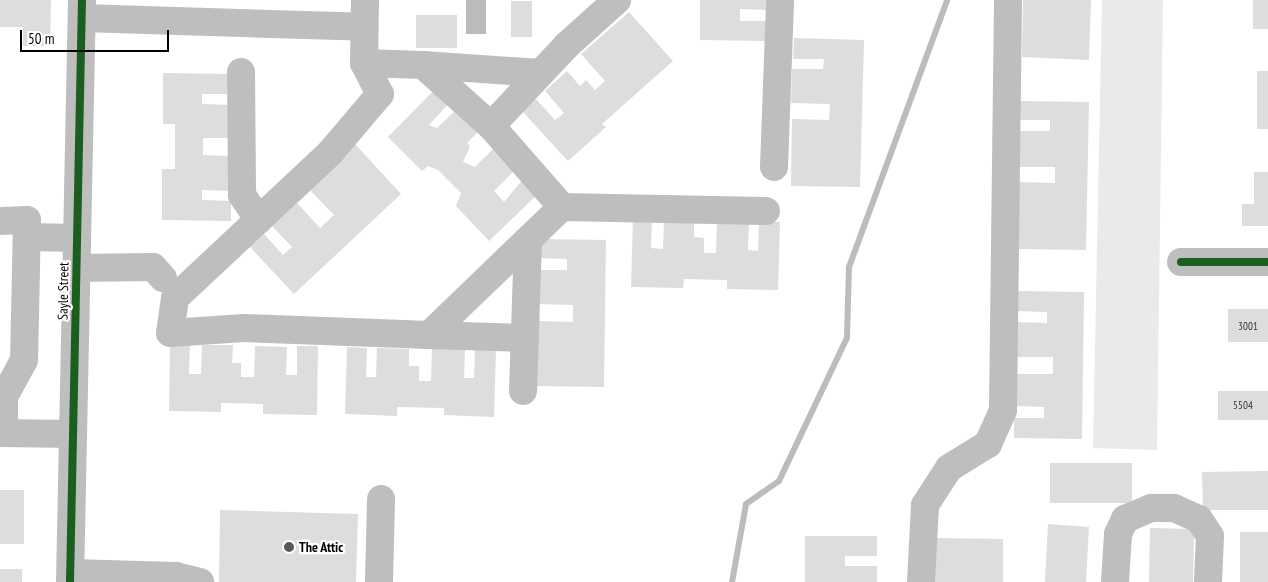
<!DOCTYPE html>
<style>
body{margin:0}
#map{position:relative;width:1268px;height:582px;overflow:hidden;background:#fff;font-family:"PT Sans Narrow",sans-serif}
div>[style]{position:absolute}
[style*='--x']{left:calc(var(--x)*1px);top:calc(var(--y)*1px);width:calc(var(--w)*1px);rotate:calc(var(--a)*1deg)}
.green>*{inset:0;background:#eaeaea}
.water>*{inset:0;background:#bcbcbc}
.stream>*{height:6px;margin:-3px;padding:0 3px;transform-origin:3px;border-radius:3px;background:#bcbcbc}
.building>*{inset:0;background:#ddd}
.minor>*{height:28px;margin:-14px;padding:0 14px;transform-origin:14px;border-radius:14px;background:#bebebe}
.cycleway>*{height:8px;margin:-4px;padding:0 4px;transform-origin:4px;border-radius:4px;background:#1b5e20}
.dots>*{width:14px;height:14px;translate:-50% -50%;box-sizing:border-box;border:2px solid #fff;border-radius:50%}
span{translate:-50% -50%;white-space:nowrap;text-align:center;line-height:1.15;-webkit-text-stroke:4.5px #fff;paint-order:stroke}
.number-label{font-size:11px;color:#373737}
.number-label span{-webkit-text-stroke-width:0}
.street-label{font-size:14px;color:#000}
.poi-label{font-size:14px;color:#000;font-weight:700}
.left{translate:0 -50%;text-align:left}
.scale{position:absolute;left:20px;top:30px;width:149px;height:22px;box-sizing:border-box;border:2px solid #000;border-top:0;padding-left:6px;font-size:15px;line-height:18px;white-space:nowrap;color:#000;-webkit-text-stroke:4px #fff;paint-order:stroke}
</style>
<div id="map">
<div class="green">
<div style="clip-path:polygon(1102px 0,1163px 0,1157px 450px,1093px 448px)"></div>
</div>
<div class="water">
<div style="clip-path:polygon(466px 0,486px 0,486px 34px,466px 34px)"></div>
</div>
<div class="stream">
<div style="--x:732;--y:582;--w:79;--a:-79.8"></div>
<div style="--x:746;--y:504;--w:40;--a:-34.9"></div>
<div style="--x:779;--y:481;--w:158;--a:-64.6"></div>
<div style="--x:847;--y:338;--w:71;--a:-88.4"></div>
<div style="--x:849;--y:267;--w:284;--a:-69.8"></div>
</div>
<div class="building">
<div style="clip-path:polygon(0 0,51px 0,50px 46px,23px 46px,23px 27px,0 27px)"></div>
<div style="clip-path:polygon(700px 0,772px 0,772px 10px,740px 9px,740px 21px,772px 21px,772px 41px,700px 40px)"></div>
<div style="clip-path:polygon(1023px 0,1091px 0,1089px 60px,1022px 57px)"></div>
<div style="clip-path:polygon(1253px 0,1268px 0,1268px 29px,1253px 29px)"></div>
<div style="clip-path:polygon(511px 1px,532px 1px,532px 37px,511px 37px)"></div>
<div style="clip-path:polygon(629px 12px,673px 61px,602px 124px,606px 127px,568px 161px,522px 111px,536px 99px,555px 120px,564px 113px,545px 91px,567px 71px,580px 86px,586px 80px,595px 90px,605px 81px,581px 54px)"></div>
<div style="clip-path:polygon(416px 15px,457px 15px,457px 48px,416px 48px)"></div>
<div style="clip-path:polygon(794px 38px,864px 40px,860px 187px,791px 186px,792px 119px,829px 120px,830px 104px,791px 103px,792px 69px,823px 69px,824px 59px,793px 59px)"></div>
<div style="clip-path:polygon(1257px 71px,1268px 71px,1268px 129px,1257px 129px)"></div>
<div style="clip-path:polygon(163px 73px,233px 74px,233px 94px,202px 94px,202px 104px,233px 105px,232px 138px,203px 138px,203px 155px,232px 156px,231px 191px,202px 190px,202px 200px,231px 201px,231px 221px,162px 220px,162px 169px,175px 169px,175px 124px,163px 124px)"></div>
<div style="clip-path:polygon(436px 88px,450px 102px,429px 125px,437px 128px,456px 110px,478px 132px,467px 143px,470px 146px,463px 162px,475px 167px,494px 148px,515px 170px,494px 191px,504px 202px,524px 178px,539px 193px,489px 241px,456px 206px,461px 193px,438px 170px,428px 166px,422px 171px,388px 137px)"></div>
<div style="clip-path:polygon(1020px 101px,1089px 102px,1086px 250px,1018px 249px,1019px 182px,1055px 183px,1055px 167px,1019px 167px,1019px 131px,1050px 131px,1050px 120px,1020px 120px)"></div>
<div style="clip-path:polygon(355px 144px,401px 194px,294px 294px,250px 247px,264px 234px,283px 255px,292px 247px,272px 226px,297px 203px,320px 228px,334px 215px,309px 189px)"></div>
<div style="clip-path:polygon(1254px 172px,1268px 172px,1268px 226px,1242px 226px,1242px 204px,1254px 204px)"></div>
<div style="clip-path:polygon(633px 218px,652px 219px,651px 248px,663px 249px,664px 220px,694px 221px,694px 237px,704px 238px,704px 253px,716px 253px,717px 221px,749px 221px,748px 250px,758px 251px,759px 221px,780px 222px,778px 290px,727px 289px,727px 280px,684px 279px,683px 288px,631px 287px)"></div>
<div style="clip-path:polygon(539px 239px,606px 240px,604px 387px,536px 386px,538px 321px,573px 322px,573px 305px,537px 304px,538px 270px,567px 270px,567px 259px,538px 258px)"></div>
<div style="clip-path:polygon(1016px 291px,1084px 292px,1082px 439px,1014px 438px,1014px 418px,1044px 418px,1044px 407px,1015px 406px,1016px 374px,1053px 374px,1053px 357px,1015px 357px,1016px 322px,1047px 323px,1047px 312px,1016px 311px)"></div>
<div style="clip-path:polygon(1228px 309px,1268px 309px,1268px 342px,1228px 342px)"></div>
<div style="clip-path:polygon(170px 344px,190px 344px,189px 374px,201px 374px,202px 345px,233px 345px,232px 363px,241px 363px,241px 377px,254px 377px,255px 346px,287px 347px,286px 375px,297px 375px,297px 346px,318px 346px,317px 415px,263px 414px,263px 404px,221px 403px,221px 412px,169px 411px)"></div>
<div style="clip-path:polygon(347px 347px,367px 348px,366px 377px,376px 377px,377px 348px,409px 349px,409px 366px,419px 366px,419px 381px,431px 381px,432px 348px,465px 349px,464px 378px,474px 378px,475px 349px,496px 350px,494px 417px,444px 415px,444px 408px,397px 407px,397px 416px,345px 414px)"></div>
<div style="clip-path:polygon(1218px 391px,1268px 391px,1268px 420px,1218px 420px)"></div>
<div style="clip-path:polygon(1050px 463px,1132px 463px,1132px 503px,1050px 503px)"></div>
<div style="clip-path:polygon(1268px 471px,1268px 510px,1203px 510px,1202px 472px)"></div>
<div style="clip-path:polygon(0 490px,24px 490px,24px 544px,0 544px)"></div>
<div style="clip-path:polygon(220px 510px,358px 514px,356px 582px,219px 582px)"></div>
<div style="clip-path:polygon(1048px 524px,1089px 527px,1086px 582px,1045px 582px)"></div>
<div style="clip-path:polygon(1150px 528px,1194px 529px,1193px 582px,1149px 582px)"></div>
<div style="clip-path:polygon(1240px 532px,1268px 532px,1268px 582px,1240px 582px)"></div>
<div style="clip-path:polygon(805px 536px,877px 536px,877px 556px,845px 556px,845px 566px,877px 566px,877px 582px,805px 582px)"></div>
<div style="clip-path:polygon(935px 538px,1003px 539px,1003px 582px,935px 582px)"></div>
<div style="clip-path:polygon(0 569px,22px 569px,22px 582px,0 582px)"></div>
</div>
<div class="minor">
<div style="--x:365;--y:0;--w:63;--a:90.9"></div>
<div style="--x:364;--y:63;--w:35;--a:63"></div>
<div style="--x:380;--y:94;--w:77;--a:130.3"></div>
<div style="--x:330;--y:153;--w:212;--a:136.9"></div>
<div style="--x:175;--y:298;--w:35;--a:98"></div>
<div style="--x:170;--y:333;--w:74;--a:-3.9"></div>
<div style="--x:244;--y:328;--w:185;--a:2.2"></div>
<div style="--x:429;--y:335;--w:185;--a:-43.9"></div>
<div style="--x:562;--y:207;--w:204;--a:1.1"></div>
<div style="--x:82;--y:18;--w:282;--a:1.8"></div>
<div style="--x:364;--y:63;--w:59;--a:1.9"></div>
<div style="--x:423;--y:65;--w:91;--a:41.9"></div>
<div style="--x:423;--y:65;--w:118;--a:3.9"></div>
<div style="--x:241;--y:72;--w:123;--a:89.5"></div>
<div style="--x:242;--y:195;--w:30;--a:56"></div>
<div style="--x:774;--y:167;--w:167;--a:-87.9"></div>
<div style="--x:562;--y:207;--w:108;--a:-131.2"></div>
<div style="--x:491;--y:126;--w:110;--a:-46.8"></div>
<div style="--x:566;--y:46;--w:69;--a:-42"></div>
<div style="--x:0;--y:221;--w:27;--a:-2"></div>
<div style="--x:27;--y:220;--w:140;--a:91.2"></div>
<div style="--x:24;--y:360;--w:42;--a:118.4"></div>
<div style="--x:4;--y:397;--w:36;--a:90"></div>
<div style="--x:27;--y:237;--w:50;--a:1.1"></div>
<div style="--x:1181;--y:262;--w:87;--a:0"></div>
<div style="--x:76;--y:268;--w:77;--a:-0.7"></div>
<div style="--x:153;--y:267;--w:15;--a:48"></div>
<div style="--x:429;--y:335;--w:96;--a:1.8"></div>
<div style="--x:523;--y:391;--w:151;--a:-88.1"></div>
<div style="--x:0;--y:433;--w:73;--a:0.8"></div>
<div style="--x:71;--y:573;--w:105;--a:1.6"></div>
<div style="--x:176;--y:576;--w:25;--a:14"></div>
<div style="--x:70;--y:582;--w:582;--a:-88.82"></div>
<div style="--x:379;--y:582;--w:83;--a:-88.6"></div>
<div style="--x:921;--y:582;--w:77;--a:-87"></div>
<div style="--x:925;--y:505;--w:44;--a:-57"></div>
<div style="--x:949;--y:468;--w:46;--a:-31.6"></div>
<div style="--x:988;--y:444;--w:37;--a:-66"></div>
<div style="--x:1003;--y:410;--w:410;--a:-89.3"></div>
<div style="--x:1115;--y:582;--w:48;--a:-86.4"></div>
<div style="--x:1118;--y:534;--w:17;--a:-65"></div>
<div style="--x:1125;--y:519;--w:28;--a:-23"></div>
<div style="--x:1151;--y:508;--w:23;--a:0"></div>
<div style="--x:1174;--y:508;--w:27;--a:24"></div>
<div style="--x:1199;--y:519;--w:20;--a:57"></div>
<div style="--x:1210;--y:536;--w:46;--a:92.5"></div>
</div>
<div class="cycleway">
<div style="--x:1181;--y:262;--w:87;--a:0"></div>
<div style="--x:70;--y:582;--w:582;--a:-88.82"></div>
</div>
<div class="dots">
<div style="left:289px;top:547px;background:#595959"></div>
</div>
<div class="number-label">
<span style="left:1248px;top:326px">3001</span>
<span style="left:1243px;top:405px">5504</span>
</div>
<div class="street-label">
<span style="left:63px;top:291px;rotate:-89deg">Sayle Street</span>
</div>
<div class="poi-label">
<span class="left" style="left:299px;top:547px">The Attic</span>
</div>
<div class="scale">50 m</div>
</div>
